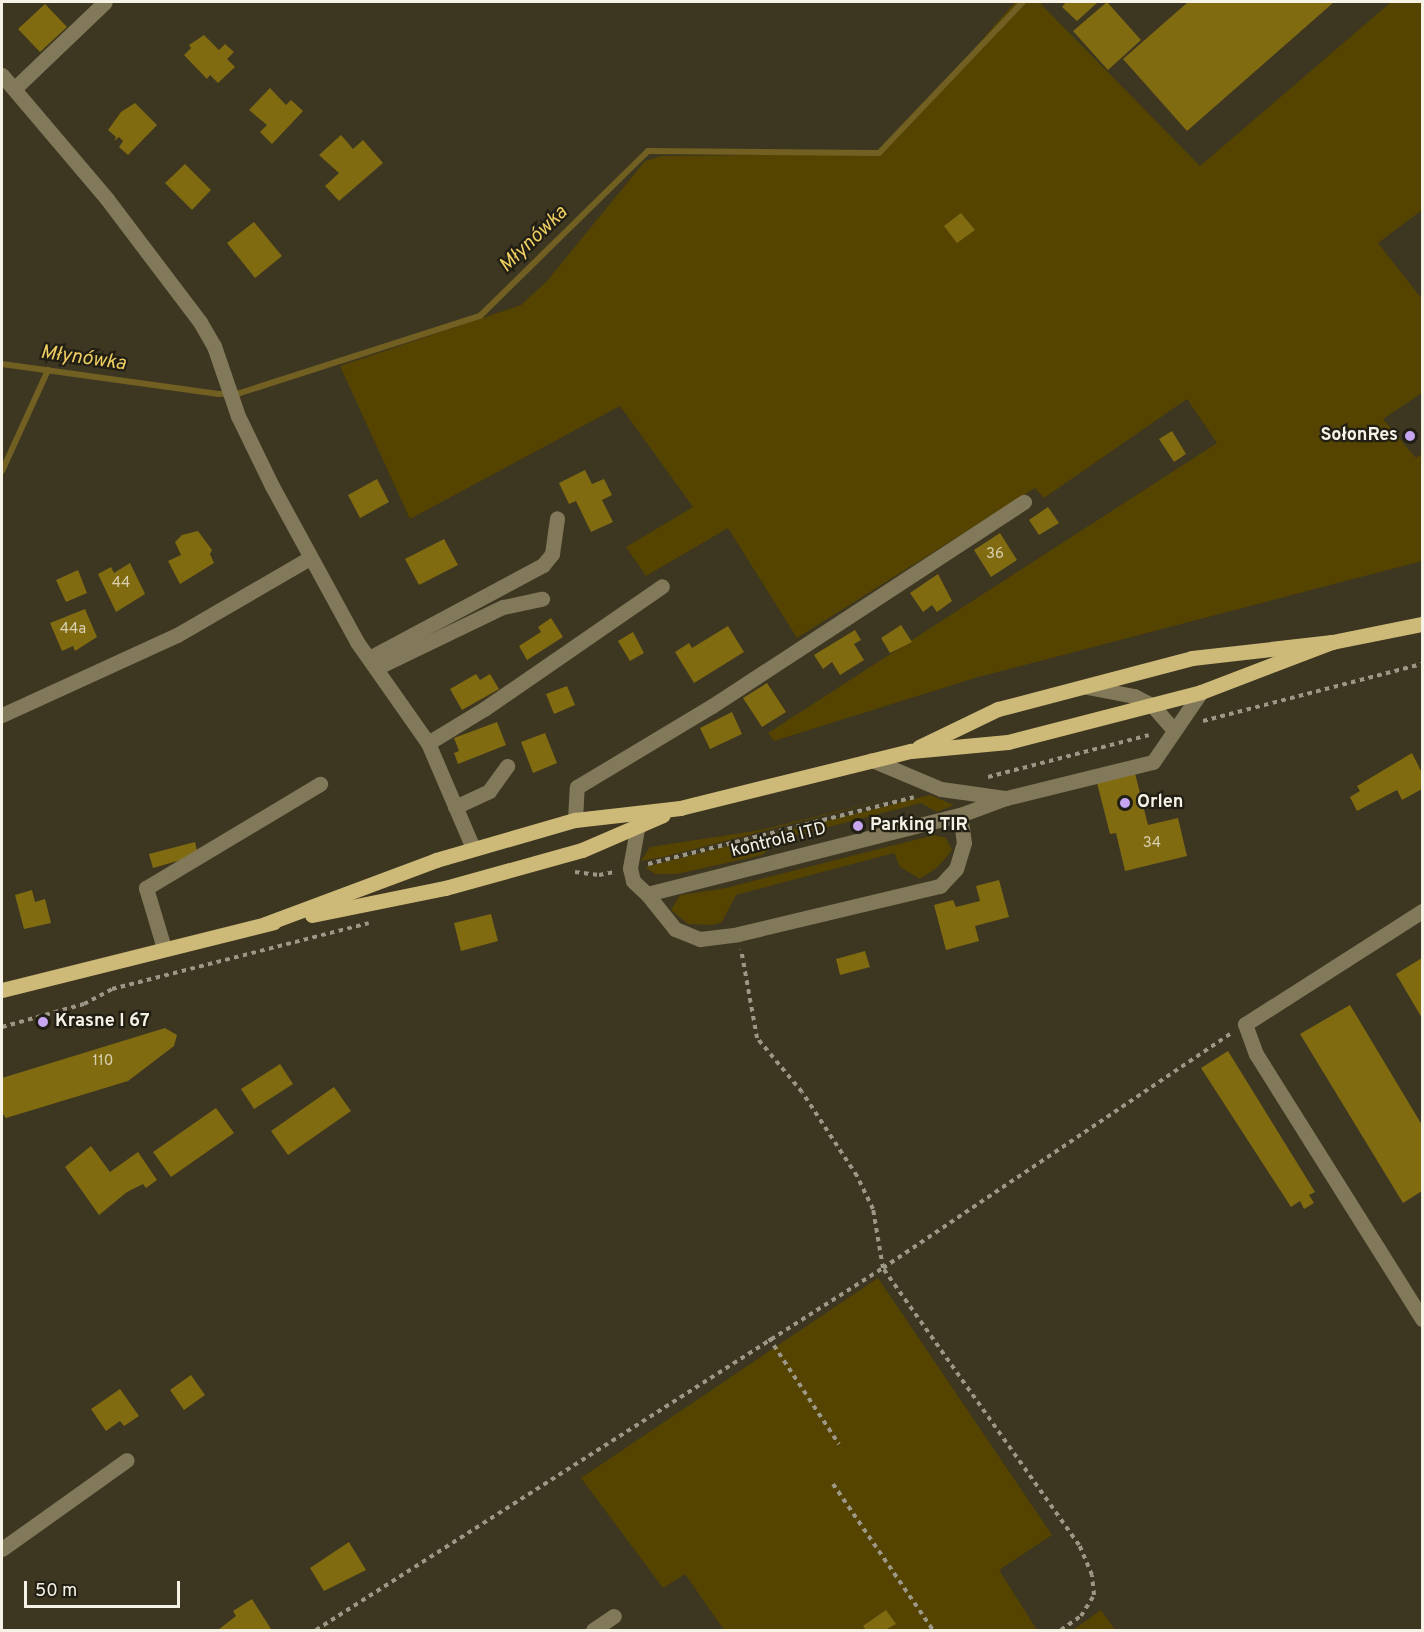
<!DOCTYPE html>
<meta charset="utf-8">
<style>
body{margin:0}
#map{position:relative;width:1424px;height:1632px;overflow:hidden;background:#3d3621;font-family:Overpass,sans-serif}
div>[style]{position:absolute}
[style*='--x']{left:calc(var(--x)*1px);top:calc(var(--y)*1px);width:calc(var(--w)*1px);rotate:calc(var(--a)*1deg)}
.green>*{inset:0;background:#544400}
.stream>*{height:6px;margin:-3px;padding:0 3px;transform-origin:3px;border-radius:3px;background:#716022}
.building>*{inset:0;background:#816b11}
.path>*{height:4px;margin-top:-2px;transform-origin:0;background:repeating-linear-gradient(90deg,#9c9786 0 4.5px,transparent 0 9px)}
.minor>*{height:15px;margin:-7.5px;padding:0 7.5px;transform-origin:7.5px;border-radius:7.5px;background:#82795a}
.major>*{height:15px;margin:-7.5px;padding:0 7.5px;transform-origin:7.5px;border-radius:7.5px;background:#ceba78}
.dots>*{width:16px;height:16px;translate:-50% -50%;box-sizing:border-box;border:3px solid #211e14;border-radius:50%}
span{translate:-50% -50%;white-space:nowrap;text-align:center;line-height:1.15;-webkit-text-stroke:4.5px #211e14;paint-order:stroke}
.number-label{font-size:15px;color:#d9d1b1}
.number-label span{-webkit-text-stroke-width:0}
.poi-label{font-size:18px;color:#f6f3e6;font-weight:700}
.right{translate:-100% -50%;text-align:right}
.left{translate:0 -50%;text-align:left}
.street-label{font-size:18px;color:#f6f3e6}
.water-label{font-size:20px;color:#eece60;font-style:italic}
.frame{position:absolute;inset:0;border:3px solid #f6f3e6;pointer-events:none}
.scale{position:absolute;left:24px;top:1581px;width:156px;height:27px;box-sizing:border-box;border:3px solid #f6f3e6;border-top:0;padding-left:8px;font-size:18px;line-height:21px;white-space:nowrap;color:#f6f3e6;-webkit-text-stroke:4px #211e14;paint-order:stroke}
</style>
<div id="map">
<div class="green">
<div style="clip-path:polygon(1015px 2px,1039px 2px,1200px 166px,1391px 2px,1422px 2px,1422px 210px,1378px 243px,1422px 299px,1422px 393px,1383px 419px,1416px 458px,1422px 454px,1422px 561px,975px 678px,774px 741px,768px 733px,1217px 443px,1187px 399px,1044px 498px,1035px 488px,797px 638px,728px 528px,646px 576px,626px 547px,693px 507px,620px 406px,410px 519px,340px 366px,521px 305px,547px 281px,645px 161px,662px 156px,853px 154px,878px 150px,895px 140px)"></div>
<div style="clip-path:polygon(908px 794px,663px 857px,641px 861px,650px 847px,761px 830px)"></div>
<div style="clip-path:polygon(930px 795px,954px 805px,937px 812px,921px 803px,782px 839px,762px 855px,677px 874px,655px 874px,645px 867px)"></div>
<div style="clip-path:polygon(934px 835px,946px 838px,952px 850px,938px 867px,920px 879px,900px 867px,894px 853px,736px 895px,722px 922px,712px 925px,688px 924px,671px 910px,680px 895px,726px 888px)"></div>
<div style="clip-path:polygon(878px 1278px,1052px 1535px,999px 1570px,1037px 1630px,724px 1630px,685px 1574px,663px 1588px,581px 1478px)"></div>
<div style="clip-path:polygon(1101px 1610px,1115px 1630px,1073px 1630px)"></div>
</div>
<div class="stream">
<div style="--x:2;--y:364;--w:217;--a:7.9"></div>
<div style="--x:217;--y:394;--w:23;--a:-2"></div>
<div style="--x:240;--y:393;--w:252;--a:-17.8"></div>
<div style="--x:480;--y:316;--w:235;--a:-44.5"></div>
<div style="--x:648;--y:151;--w:231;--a:0.5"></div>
<div style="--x:879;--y:153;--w:209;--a:-46.4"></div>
<div style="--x:2;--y:471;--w:111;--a:-65.5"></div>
</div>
<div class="building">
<div style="clip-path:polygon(1066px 2px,1098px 2px,1077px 21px,1062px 7px)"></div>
<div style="clip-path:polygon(1107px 2px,1141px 40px,1108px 70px,1073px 31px)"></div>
<div style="clip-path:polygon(1188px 2px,1334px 2px,1187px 131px,1123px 59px)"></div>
<div style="clip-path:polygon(45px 4px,67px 27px,40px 52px,18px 29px)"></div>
<div style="clip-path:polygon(204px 35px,219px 50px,225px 44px,234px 52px,227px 59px,235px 67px,218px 83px,210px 75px,207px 79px,184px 55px,191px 48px,189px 45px)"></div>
<div style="clip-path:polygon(270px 88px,286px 105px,291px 100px,303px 111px,272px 144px,260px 132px,267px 125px,249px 110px)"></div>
<div style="clip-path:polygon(135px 103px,157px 125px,128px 155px,119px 147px,123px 141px,119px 137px,114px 141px,116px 137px,108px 130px,121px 112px)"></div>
<div style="clip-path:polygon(341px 135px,353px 149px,363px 140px,383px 163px,339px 201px,325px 186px,339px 173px,319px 155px)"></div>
<div style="clip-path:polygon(185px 164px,211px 190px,192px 210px,165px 183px)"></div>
<div style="clip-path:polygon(961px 213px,975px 230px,957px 243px,944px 226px)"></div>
<div style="clip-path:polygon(254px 222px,282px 256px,255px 278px,227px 243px)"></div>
<div style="clip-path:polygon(1172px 431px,1186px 454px,1174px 462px,1159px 439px)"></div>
<div style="clip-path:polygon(585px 470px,592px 484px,604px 479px,612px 495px,602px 500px,613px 522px,591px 532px,576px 501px,569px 504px,559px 483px)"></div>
<div style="clip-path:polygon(377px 479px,389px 502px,360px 518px,348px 495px)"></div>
<div style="clip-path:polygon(1048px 507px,1059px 523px,1039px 535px,1029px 520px)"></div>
<div style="clip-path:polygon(198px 531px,212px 550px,210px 554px,214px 563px,180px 584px,168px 561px,181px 555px,175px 542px,182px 535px)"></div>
<div style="clip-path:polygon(1000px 533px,1017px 560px,991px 577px,974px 550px)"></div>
<div style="clip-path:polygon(444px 539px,458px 565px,419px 585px,405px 559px)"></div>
<div style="clip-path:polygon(130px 563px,145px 594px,116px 612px,98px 574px,111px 567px,114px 573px)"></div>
<div style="clip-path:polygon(78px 570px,87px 593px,66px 602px,56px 580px)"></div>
<div style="clip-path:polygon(938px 574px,952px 601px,937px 612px,932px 605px,923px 612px,910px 593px)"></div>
<div style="clip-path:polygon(85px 609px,97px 637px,75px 651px,73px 646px,62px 651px,50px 623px)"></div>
<div style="clip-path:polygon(551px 618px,563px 637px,527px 660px,519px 646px,541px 632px,538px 627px)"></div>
<div style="clip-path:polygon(901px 625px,912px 642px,890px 653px,881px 638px)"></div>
<div style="clip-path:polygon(728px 626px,744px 652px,694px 683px,675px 652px,689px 643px,692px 648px)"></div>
<div style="clip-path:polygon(855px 630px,861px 640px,854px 644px,864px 660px,840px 675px,832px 662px,823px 669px,814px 655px)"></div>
<div style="clip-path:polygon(633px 632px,644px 653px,630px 661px,618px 641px)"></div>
<div style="clip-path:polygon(476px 674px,480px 680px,490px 674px,499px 689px,462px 710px,450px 689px)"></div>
<div style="clip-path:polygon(767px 683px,786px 712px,762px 727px,743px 698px)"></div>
<div style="clip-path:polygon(567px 686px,575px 705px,554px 714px,546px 694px)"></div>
<div style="clip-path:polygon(732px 712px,742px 734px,710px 749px,700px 728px)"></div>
<div style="clip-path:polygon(497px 722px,506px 745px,458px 764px,454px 753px,459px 751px,454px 738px)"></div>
<div style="clip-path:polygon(545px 733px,557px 763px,533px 773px,521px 742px)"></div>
<div style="clip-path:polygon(1412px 753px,1422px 773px,1422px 789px,1402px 800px,1397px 790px,1357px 811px,1350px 797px,1360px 791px,1357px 786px)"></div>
<div style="clip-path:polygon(1132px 761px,1148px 825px,1178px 818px,1187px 856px,1125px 871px,1116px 833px,1110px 834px,1094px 771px)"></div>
<div style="clip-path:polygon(195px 842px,198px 855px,153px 868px,149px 854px)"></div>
<div style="clip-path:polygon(999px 880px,1009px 917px,975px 926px,979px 941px,946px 950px,934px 905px,953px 900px,956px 907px,980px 901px,976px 886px)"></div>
<div style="clip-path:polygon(32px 890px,35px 902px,45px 899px,51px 923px,24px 929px,15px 895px)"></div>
<div style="clip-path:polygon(491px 914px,498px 941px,461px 951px,454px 923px)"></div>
<div style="clip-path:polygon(865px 951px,870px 967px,840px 975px,836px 959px)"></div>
<div style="clip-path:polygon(1422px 958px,1422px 1018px,1396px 974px)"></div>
<div style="clip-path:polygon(1350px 1005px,1422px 1125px,1422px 1191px,1403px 1203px,1300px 1034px)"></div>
<div style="clip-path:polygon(165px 1028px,177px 1035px,174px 1046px,128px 1081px,6px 1118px,2px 1113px,2px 1078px)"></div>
<div style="clip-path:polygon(1228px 1051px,1315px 1192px,1309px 1195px,1314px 1203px,1304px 1209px,1300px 1201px,1291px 1207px,1201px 1068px)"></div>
<div style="clip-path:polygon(280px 1064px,293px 1084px,254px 1109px,241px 1089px)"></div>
<div style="clip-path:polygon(334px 1087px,351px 1111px,288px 1155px,271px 1131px)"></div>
<div style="clip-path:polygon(216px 1108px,234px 1133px,171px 1177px,153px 1152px)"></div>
<div style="clip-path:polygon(91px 1146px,110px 1172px,138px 1152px,157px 1180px,146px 1188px,143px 1184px,127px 1192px,99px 1215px,65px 1167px)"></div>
<div style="clip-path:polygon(191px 1375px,205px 1395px,184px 1410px,170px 1390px)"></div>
<div style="clip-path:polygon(120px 1389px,139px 1416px,124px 1426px,120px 1421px,106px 1431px,91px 1409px)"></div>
<div style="clip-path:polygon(349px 1542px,366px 1570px,324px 1591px,310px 1568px)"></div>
<div style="clip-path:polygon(252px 1599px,271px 1629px,218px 1630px,236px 1616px,233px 1611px)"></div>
<div style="clip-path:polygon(886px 1610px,896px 1624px,885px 1630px,866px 1630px,863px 1626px)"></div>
</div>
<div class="path">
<div style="--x:1203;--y:721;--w:226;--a:-14.6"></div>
<div style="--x:988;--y:777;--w:166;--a:-14.6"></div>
<div style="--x:648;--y:864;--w:274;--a:-14.1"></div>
<div style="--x:575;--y:872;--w:24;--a:7"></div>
<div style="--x:599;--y:875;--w:15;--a:-11"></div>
<div style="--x:2;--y:1027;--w:85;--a:-15.7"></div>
<div style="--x:84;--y:1004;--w:32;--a:-28"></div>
<div style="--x:112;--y:989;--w:265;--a:-14.4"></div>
<div style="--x:769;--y:1338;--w:127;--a:56.6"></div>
<div style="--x:833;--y:1484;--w:177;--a:55.6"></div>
<div style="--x:316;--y:1630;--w:673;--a:-32.56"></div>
<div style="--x:883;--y:1268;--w:60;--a:-99.6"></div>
<div style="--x:873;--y:1209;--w:37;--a:-116"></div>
<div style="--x:857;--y:1176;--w:100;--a:-123.2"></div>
<div style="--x:802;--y:1092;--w:70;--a:-129.8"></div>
<div style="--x:757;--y:1038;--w:90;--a:-100.2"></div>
<div style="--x:1061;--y:1630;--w:24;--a:-35"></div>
<div style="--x:1081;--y:1616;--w:25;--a:-58"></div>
<div style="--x:1094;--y:1595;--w:20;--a:-96"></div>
<div style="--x:1092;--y:1575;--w:33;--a:-113"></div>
<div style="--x:1079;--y:1545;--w:339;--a:-125.3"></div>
<div style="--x:883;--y:1268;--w:421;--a:-34"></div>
</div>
<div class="minor">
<div style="--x:2;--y:75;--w:162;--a:49.7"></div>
<div style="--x:107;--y:199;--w:154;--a:52.9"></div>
<div style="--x:200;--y:322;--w:28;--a:60"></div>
<div style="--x:214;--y:346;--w:74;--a:71.1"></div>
<div style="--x:238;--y:416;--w:78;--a:64.1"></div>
<div style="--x:272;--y:486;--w:178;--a:61.4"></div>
<div style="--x:357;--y:642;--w:123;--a:54.9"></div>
<div style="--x:428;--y:743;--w:114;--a:66.8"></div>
<div style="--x:15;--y:88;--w:124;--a:-43.7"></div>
<div style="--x:369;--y:658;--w:197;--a:-28.1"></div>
<div style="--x:543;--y:565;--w:14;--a:-51"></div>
<div style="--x:552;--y:554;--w:36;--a:-82"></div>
<div style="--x:376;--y:668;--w:141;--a:-25.7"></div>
<div style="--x:503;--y:607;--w:40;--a:-12"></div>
<div style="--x:1087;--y:687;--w:48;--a:10.8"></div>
<div style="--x:1134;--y:696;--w:20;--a:27"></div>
<div style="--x:1152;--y:705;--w:32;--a:49"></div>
<div style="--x:2;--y:715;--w:192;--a:-24.6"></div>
<div style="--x:177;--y:635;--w:154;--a:-30.1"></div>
<div style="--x:428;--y:743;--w:66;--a:-31.3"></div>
<div style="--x:484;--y:709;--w:216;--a:-34.6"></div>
<div style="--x:872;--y:760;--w:75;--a:22.8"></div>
<div style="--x:941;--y:789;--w:66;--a:7.9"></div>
<div style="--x:1006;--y:798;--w:151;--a:-13.8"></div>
<div style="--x:1153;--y:762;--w:85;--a:-55.6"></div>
<div style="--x:455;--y:807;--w:38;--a:-25"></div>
<div style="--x:489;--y:791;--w:31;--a:-54"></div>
<div style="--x:639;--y:818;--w:51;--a:100.2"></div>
<div style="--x:630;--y:868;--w:13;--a:77"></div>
<div style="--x:633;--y:881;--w:19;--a:43"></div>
<div style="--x:647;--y:894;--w:323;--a:-14.2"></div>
<div style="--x:960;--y:815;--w:49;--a:-20.3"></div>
<div style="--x:575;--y:820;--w:33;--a:-87"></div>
<div style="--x:577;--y:787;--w:157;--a:-31"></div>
<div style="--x:712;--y:706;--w:373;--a:-33.2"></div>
<div style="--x:647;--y:894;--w:45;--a:51.3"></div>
<div style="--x:675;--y:929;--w:27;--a:22"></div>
<div style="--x:700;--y:939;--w:38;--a:-7"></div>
<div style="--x:738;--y:934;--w:208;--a:-13.4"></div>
<div style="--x:940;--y:886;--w:23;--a:-47"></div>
<div style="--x:956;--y:869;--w:27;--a:-73"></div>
<div style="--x:964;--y:843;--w:28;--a:-98"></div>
<div style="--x:1422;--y:911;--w:210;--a:147.4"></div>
<div style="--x:1245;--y:1024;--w:32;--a:70"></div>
<div style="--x:1256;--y:1054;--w:313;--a:57.9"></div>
<div style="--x:164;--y:948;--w:63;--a:-106.7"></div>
<div style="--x:146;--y:888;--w:203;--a:-30.9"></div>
<div style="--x:2;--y:1549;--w:153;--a:-35.5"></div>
<div style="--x:593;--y:1630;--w:25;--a:-34"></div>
</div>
<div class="major">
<div style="--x:919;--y:747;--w:88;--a:-25.7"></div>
<div style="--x:998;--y:709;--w:201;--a:-14.7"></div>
<div style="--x:1192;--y:658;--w:141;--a:-6.5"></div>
<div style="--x:1332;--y:642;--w:92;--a:-11.3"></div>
<div style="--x:312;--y:915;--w:136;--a:-11.5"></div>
<div style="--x:445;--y:888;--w:142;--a:-15.5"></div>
<div style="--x:582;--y:850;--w:88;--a:-23.4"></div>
<div style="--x:265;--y:924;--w:183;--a:-20.5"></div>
<div style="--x:436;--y:860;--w:145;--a:-16.1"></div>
<div style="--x:575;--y:820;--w:106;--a:-6.5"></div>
<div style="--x:680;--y:808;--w:238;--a:-13.9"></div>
<div style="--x:911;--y:751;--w:97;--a:-5.3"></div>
<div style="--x:1008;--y:742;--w:199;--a:-14.5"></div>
<div style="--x:1201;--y:692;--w:140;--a:-20.9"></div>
<div style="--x:2;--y:990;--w:280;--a:-14"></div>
</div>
<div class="dots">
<div style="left:1410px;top:436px;background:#c6a6f0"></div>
<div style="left:1125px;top:803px;background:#c6a6f0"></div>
<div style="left:858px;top:826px;background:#c6a6f0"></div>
<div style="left:43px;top:1022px;background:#c6a6f0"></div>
</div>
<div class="number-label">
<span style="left:995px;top:555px">36</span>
<span style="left:121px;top:584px">44</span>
<span style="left:73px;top:630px">44a</span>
<span style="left:1152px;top:844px">34</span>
<span style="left:103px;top:1062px">110</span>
</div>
<div class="poi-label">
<span class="right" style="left:1398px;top:436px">SołonRes</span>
<span class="left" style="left:1137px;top:803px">Orlen</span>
<span class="left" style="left:870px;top:826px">Parking TIR</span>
<span class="left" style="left:55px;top:1022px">Krasne I 67</span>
</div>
<div class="street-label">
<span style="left:779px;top:841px;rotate:-14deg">kontrola ITD</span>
</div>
<div class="water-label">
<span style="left:534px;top:240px;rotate:-44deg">Młynówka</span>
<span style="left:83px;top:359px;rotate:8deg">Młynówka</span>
</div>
<div class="frame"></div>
<div class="scale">50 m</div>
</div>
